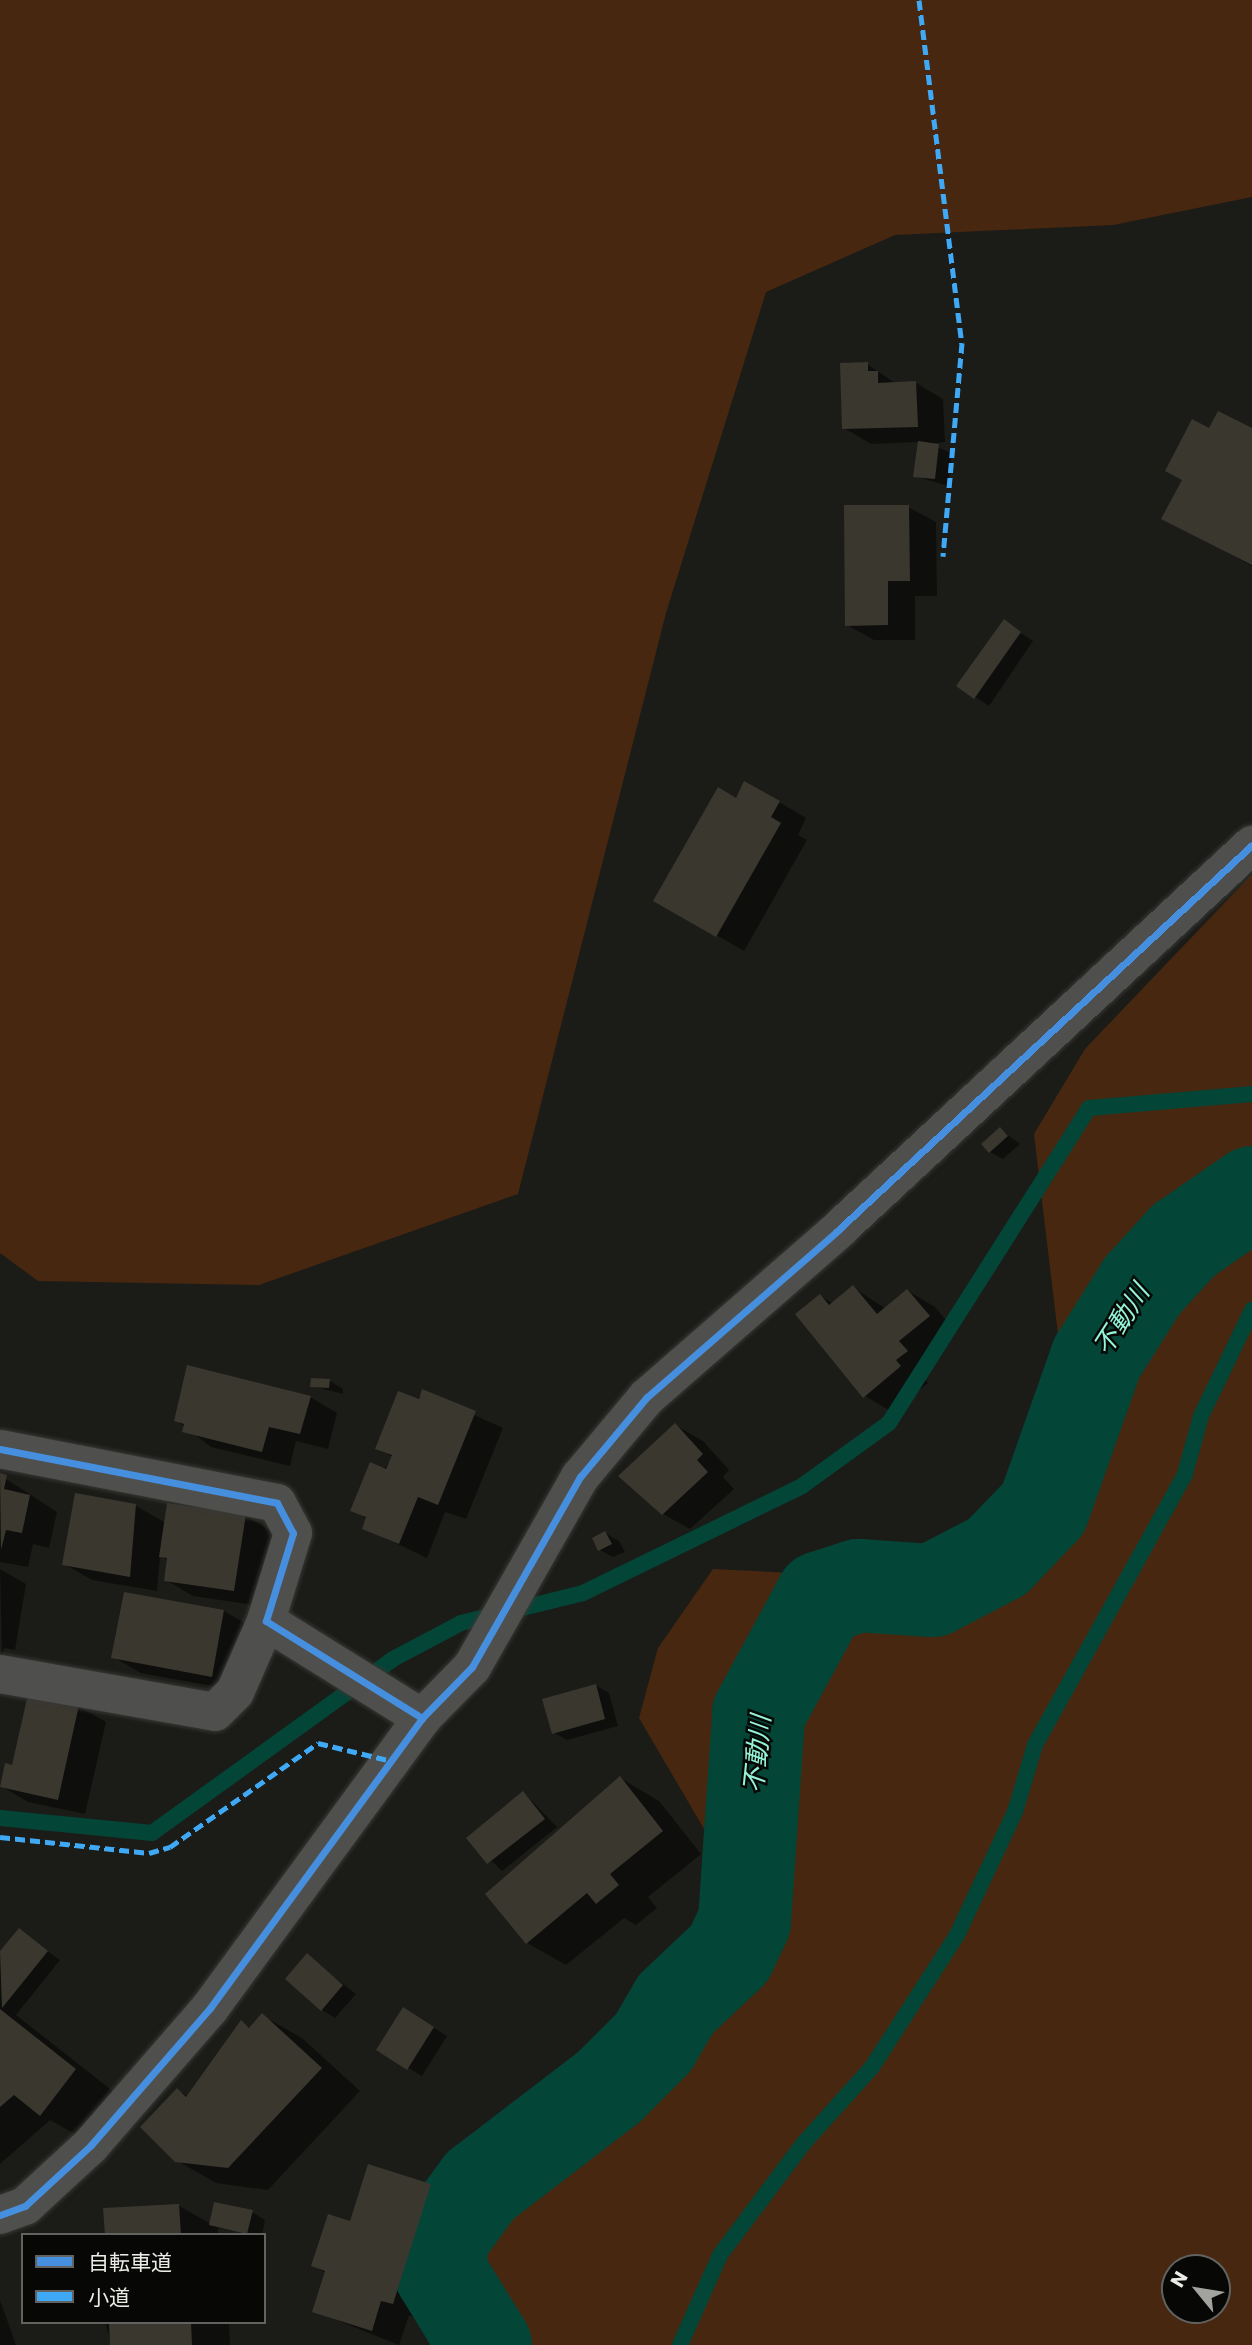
<!DOCTYPE html>
<meta charset="utf-8">
<style>
body{margin:0}
#map{position:relative;width:1252px;height:2345px;overflow:hidden;background:#1b1c18;font-family:Poppins,"Noto Sans JP",sans-serif}
div>[style]{position:absolute}
[style*='--x']{left:calc(var(--x)*1px);top:calc(var(--y)*1px);width:calc(var(--w)*1px);rotate:calc(var(--a)*1deg)}
.green>*{inset:0;background:#47270f}
.shadow>*{inset:0;background:#0007}
.stream>*{height:16px;margin:-8px;padding:0 8px;transform-origin:8px;border-radius:8px;background:#034638}
.river>*{height:93px;margin:-46.5px;padding:0 46.5px;transform-origin:46.5px;border-radius:46.5px;background:#034638}
.building>*{inset:0;background:#3a372f}
.roads{filter:drop-shadow(0 0 2px #373835) drop-shadow(0 0 2px #373835)}
.minor>*{height:38px;margin:-19px;padding:0 19px;transform-origin:19px;border-radius:19px;background:#4f504d}
.quiet>*{height:5px;margin-top:-2.5px;transform-origin:0;background:repeating-linear-gradient(90deg,#3fa9f5 0 10px,transparent 0 15px)}
.cycleway>*{height:7px;margin:-3.5px;padding:0 3.5px;transform-origin:3.5px;border-radius:3.5px;background:#468fdf}
span{translate:-50% -50%;white-space:nowrap;text-align:center;line-height:1.15;-webkit-text-stroke:5px #070705;paint-order:stroke}
.water-label{font-size:26px;color:#94f4d7;font-style:italic}
.legend{position:absolute;left:21px;top:2233px;width:245px;height:91px;box-sizing:border-box;background:#070705;border:2px solid #626360;margin:0;padding:9px 12px;list-style:none;font-size:21px;color:#ebece8}
.legend li{display:flex;align-items:center;gap:14px;height:35px}
.legend b{width:35px;border:2px solid #626360}
.north{position:absolute;left:1161px;top:2254px;width:70px;height:70px;box-sizing:border-box;background:#070705;border:2px solid #626360;border-radius:50%;rotate:300deg;font-size:19px;font-weight:700;line-height:28px;text-align:center;color:#ebece8}
.north::after{content:'';display:block;margin:auto;width:24px;height:32px;background:#a2a39f;clip-path:polygon(50% 0,100% 100%,50% 72%,0 100%)}
</style>
<div id="map">
<div class="green">
<div style="clip-path:polygon(0 0,1252px 0,1252px 197px,1113px 225px,895px 235px,766px 292px,666px 613px,518px 1194px,259px 1285px,38px 1281px,0 1253px)"></div>
<div style="clip-path:polygon(evenodd,1252px 874px,1252px 2345px,445px 2345px,427px 2305px,462px 2179px,599px 2041px,730px 1957px,727px 1868px,639px 1718px,658px 1648px,713px 1569px,811px 1574px,906px 1567px,982px 1522px,1059px 1410px,1060px 1351px,1034px 1134px,1085px 1049px,1252px 874px,1175px 2268px,1217px 2268px,1217px 2310px,1175px 2310px,1175px 2268px)"></div>
</div>
<div class="shadow">
<div style="clip-path:polygon(867px 364px,895px 383px,916px 383px,943px 399px,945px 442px,929px 444px,952px 453px,948px 486px,915px 476px,919px 442px,871px 444px,844px 428px)"></div>
<div style="clip-path:polygon(1252px 430px,1252px 566px,1164px 518px,1209px 431px)"></div>
<div style="clip-path:polygon(908px 507px,936px 522px,937px 596px,915px 596px,915px 640px,874px 640px,847px 625px)"></div>
<div style="clip-path:polygon(1004px 622px,1033px 641px,989px 706px,958px 686px)"></div>
<div style="clip-path:polygon(737px 800px,779px 802px,806px 818px,798px 835px,807px 840px,744px 951px,656px 900px)"></div>
<div style="clip-path:polygon(1000px 1129px,1020px 1144px,1003px 1159px,990px 1152px)"></div>
<div style="clip-path:polygon(854px 1288px,886px 1309px,908px 1291px,935px 1307px,956px 1332px,925px 1357px,934px 1367px,922px 1376px,928px 1383px,892px 1412px,865px 1396px,820px 1296px,834px 1304px)"></div>
<div style="clip-path:polygon(330px 1381px,343px 1389px,343px 1394px,312px 1386px)"></div>
<div style="clip-path:polygon(423px 1392px,503px 1428px,466px 1519px,445px 1512px,427px 1558px,364px 1528px,368px 1519px,352px 1510px,393px 1457px,377px 1448px)"></div>
<div style="clip-path:polygon(310px 1397px,337px 1413px,328px 1449px,296px 1441px,290px 1466px,211px 1447px,176px 1420px)"></div>
<div style="clip-path:polygon(675px 1425px,703px 1441px,729px 1470px,723px 1477px,734px 1489px,690px 1529px,663px 1514px)"></div>
<div style="clip-path:polygon(0 1475px,57px 1512px,49px 1548px,33px 1544px,28px 1567px,0 1562px)"></div>
<div style="clip-path:polygon(136px 1506px,166px 1523px,246px 1516px,273px 1532px,261px 1606px,193px 1596px,166px 1580px,168px 1560px,160px 1556px,157px 1591px,92px 1580px,64px 1564px)"></div>
<div style="clip-path:polygon(605px 1533px,619px 1541px,625px 1552px,613px 1557px,600px 1550px)"></div>
<div style="clip-path:polygon(0 1569px,26px 1584px,15px 1650px,4px 1648px,2px 1658px)"></div>
<div style="clip-path:polygon(224px 1611px,251px 1627px,240px 1691px,141px 1673px,113px 1657px)"></div>
<div style="clip-path:polygon(595px 1685px,609px 1693px,618px 1726px,567px 1740px,553px 1732px)"></div>
<div style="clip-path:polygon(79px 1707px,106px 1722px,85px 1814px,28px 1802px,1px 1786px)"></div>
<div style="clip-path:polygon(620px 1778px,659px 1801px,701px 1854px,648px 1897px,657px 1908px,636px 1925px,624px 1918px,566px 1965px,527px 1943px)"></div>
<div style="clip-path:polygon(524px 1793px,557px 1827px,502px 1871px,468px 1838px)"></div>
<div style="clip-path:polygon(19px 1930px,60px 1960px,16px 2015px,114px 2092px,80px 2137px,50px 2120px,0 2164px,0 1954px)"></div>
<div style="clip-path:polygon(307px 1956px,356px 1994px,335px 2018px,322px 2010px)"></div>
<div style="clip-path:polygon(263px 2016px,302px 2038px,360px 2091px,268px 2190px,216px 2183px,176px 2160px,177px 2090px,189px 2097px,241px 2022px,251px 2028px)"></div>
<div style="clip-path:polygon(417px 2017px,447px 2036px,422px 2076px,378px 2050px)"></div>
<div style="clip-path:polygon(370px 2166px,458px 2201px,420px 2319px,409px 2315px,399px 2345px,314px 2311px,326px 2273px,313px 2266px,351px 2223px)"></div>
<div style="clip-path:polygon(179px 2206px,211px 2224px,252px 2212px,265px 2220px,262px 2235px,218px 2228px,218px 2235px,106px 2235px)"></div>
<div style="clip-path:polygon(0 2300px,16px 2345px,0 2345px)"></div>
<div style="clip-path:polygon(105px 2322px,229px 2322px,230px 2345px,112px 2345px)"></div>
</div>
<div class="stream">
<div style="--x:0;--y:1818;--w:153;--a:5.6"></div>
<div style="--x:152;--y:1833;--w:297;--a:-35.8"></div>
<div style="--x:393;--y:1659;--w:77;--a:-27.9"></div>
<div style="--x:461;--y:1623;--w:126;--a:-13.8"></div>
<div style="--x:583;--y:1593;--w:244;--a:-26"></div>
<div style="--x:802;--y:1486;--w:107;--a:-35.9"></div>
<div style="--x:889;--y:1423;--w:373;--a:-57.6"></div>
<div style="--x:1089;--y:1108;--w:164;--a:-4.9"></div>
<div style="--x:680;--y:2345;--w:98;--a:-66"></div>
<div style="--x:720;--y:2255;--w:139;--a:-53.2"></div>
<div style="--x:803;--y:2144;--w:103;--a:-48.1"></div>
<div style="--x:872;--y:2067;--w:157;--a:-57.2"></div>
<div style="--x:957;--y:1935;--w:136;--a:-64.8"></div>
<div style="--x:1015;--y:1812;--w:70;--a:-73.4"></div>
<div style="--x:1035;--y:1745;--w:310;--a:-61"></div>
<div style="--x:1185;--y:1474;--w:60;--a:-74.6"></div>
<div style="--x:1201;--y:1416;--w:118;--a:-64.3"></div>
</div>
<div class="river">
<div style="--x:485;--y:2345;--w:86;--a:-121.7"></div>
<div style="--x:440;--y:2272;--w:34;--a:-88"></div>
<div style="--x:441;--y:2238;--w:66;--a:-53.7"></div>
<div style="--x:480;--y:2185;--w:163;--a:-37.5"></div>
<div style="--x:609;--y:2086;--w:62;--a:-45"></div>
<div style="--x:653;--y:2042;--w:44;--a:-59.9"></div>
<div style="--x:675;--y:2004;--w:74;--a:-43.4"></div>
<div style="--x:729;--y:1953;--w:35;--a:-65"></div>
<div style="--x:744;--y:1921;--w:208;--a:-86.1"></div>
<div style="--x:758;--y:1713;--w:132;--a:-61.5"></div>
<div style="--x:821;--y:1597;--w:39;--a:-18"></div>
<div style="--x:858;--y:1585;--w:74;--a:3.9"></div>
<div style="--x:932;--y:1590;--w:73;--a:-27.6"></div>
<div style="--x:997;--y:1556;--w:66;--a:-46.2"></div>
<div style="--x:1043;--y:1508;--w:159;--a:-70.5"></div>
<div style="--x:1096;--y:1358;--w:86;--a:-57.8"></div>
<div style="--x:1142;--y:1285;--w:61;--a:-47.7"></div>
<div style="--x:1183;--y:1240;--w:84;--a:-34.8"></div>
</div>
<div class="building">
<div style="clip-path:polygon(868px 362px,868px 371px,878px 371px,878px 383px,916px 381px,918px 427px,842px 429px,840px 363px)"></div>
<div style="clip-path:polygon(1218px 411px,1252px 428px,1252px 565px,1161px 519px,1182px 480px,1165px 471px,1192px 419px,1209px 428px)"></div>
<div style="clip-path:polygon(918px 441px,939px 444px,935px 479px,913px 477px)"></div>
<div style="clip-path:polygon(844px 505px,909px 505px,910px 581px,888px 581px,888px 625px,845px 626px)"></div>
<div style="clip-path:polygon(1004px 619px,1021px 632px,974px 699px,956px 686px)"></div>
<div style="clip-path:polygon(744px 781px,780px 801px,771px 817px,781px 823px,716px 937px,653px 901px,718px 787px,736px 798px)"></div>
<div style="clip-path:polygon(1000px 1127px,1008px 1136px,989px 1153px,981px 1144px)"></div>
<div style="clip-path:polygon(853px 1285px,877px 1314px,907px 1289px,930px 1316px,899px 1341px,908px 1351px,896px 1360px,901px 1366px,863px 1398px,795px 1314px,820px 1294px,829px 1305px)"></div>
<div style="clip-path:polygon(187px 1365px,311px 1396px,300px 1434px,269px 1427px,262px 1452px,182px 1432px,184px 1424px,174px 1421px)"></div>
<div style="clip-path:polygon(311px 1378px,330px 1379px,329px 1388px,310px 1387px)"></div>
<div style="clip-path:polygon(422px 1389px,476px 1411px,438px 1505px,418px 1497px,399px 1544px,362px 1529px,366px 1517px,350px 1511px,370px 1462px,386px 1469px,392px 1455px,375px 1449px,398px 1391px,419px 1399px)"></div>
<div style="clip-path:polygon(675px 1423px,703px 1454px,697px 1460px,708px 1472px,662px 1515px,618px 1476px)"></div>
<div style="clip-path:polygon(0 1473px,7px 1475px,4px 1489px,30px 1495px,22px 1533px,6px 1530px,1px 1550px)"></div>
<div style="clip-path:polygon(75px 1493px,136px 1504px,130px 1577px,62px 1565px)"></div>
<div style="clip-path:polygon(167px 1503px,246px 1514px,234px 1591px,164px 1581px,167px 1558px,159px 1557px)"></div>
<div style="clip-path:polygon(605px 1531px,612px 1544px,598px 1551px,592px 1538px)"></div>
<div style="clip-path:polygon(124px 1592px,224px 1610px,212px 1677px,111px 1658px)"></div>
<div style="clip-path:polygon(596px 1684px,605px 1719px,552px 1734px,542px 1699px)"></div>
<div style="clip-path:polygon(28px 1694px,79px 1705px,58px 1800px,0 1787px,5px 1763px,12px 1765px)"></div>
<div style="clip-path:polygon(620px 1776px,663px 1831px,610px 1874px,619px 1885px,596px 1904px,587px 1893px,526px 1944px,485px 1894px)"></div>
<div style="clip-path:polygon(523px 1791px,545px 1819px,487px 1864px,466px 1838px)"></div>
<div style="clip-path:polygon(19px 1928px,48px 1951px,2px 2008px,0 1951px)"></div>
<div style="clip-path:polygon(307px 1953px,343px 1985px,321px 2011px,285px 1979px)"></div>
<div style="clip-path:polygon(403px 2007px,434px 2027px,407px 2070px,376px 2050px)"></div>
<div style="clip-path:polygon(0 2009px,76px 2069px,40px 2116px,14px 2095px,0 2107px)"></div>
<div style="clip-path:polygon(262px 2013px,322px 2068px,228px 2168px,175px 2162px,140px 2127px,177px 2088px,186px 2097px,241px 2020px,249px 2028px)"></div>
<div style="clip-path:polygon(368px 2164px,431px 2184px,393px 2304px,381px 2301px,372px 2331px,312px 2312px,325px 2271px,311px 2266px,328px 2214px,350px 2221px)"></div>
<div style="clip-path:polygon(214px 2202px,253px 2210px,247px 2234px,209px 2225px)"></div>
<div style="clip-path:polygon(179px 2204px,181px 2235px,105px 2235px,103px 2208px)"></div>
<div style="clip-path:polygon(109px 2322px,191px 2322px,192px 2345px,110px 2345px)"></div>
</div>
<div class="roads">
<div class="minor">
<div style="--x:0;--y:1449;--w:282;--a:11"></div>
<div style="--x:277;--y:1503;--w:34;--a:62"></div>
<div style="--x:293;--y:1533;--w:92;--a:107.1"></div>
<div style="--x:266;--y:1621;--w:184;--a:31.9"></div>
<div style="--x:0;--y:1674;--w:218;--a:10"></div>
<div style="--x:215;--y:1712;--w:28;--a:-45"></div>
<div style="--x:235;--y:1692;--w:77;--a:-66.4"></div>
<div style="--x:0;--y:2215;--w:27;--a:-20"></div>
<div style="--x:25;--y:2206;--w:90;--a:-42.7"></div>
<div style="--x:91;--y:2145;--w:181;--a:-49"></div>
<div style="--x:210;--y:2008;--w:359;--a:-53.8"></div>
<div style="--x:422;--y:1718;--w:71;--a:-45.6"></div>
<div style="--x:472;--y:1667;--w:219;--a:-60.4"></div>
<div style="--x:580;--y:1477;--w:104;--a:-50.1"></div>
<div style="--x:647;--y:1397;--w:252;--a:-41.1"></div>
<div style="--x:837;--y:1231;--w:567;--a:-42.93"></div>
</div>
</div>
<div class="quiet">
<div style="--x:919;--y:0;--w:346;--a:82.9"></div>
<div style="--x:962;--y:343;--w:214;--a:95.1"></div>
<div style="--x:0;--y:1837;--w:150;--a:6.1"></div>
<div style="--x:149;--y:1853;--w:22;--a:-16"></div>
<div style="--x:170;--y:1847;--w:181;--a:-35.1"></div>
<div style="--x:318;--y:1743;--w:76;--a:13.7"></div>
</div>
<div class="cycleway">
<div style="--x:0;--y:1449;--w:282;--a:11"></div>
<div style="--x:277;--y:1503;--w:34;--a:62"></div>
<div style="--x:293;--y:1533;--w:92;--a:107.1"></div>
<div style="--x:266;--y:1621;--w:184;--a:31.9"></div>
<div style="--x:0;--y:2215;--w:27;--a:-20"></div>
<div style="--x:25;--y:2206;--w:90;--a:-42.7"></div>
<div style="--x:91;--y:2145;--w:181;--a:-49"></div>
<div style="--x:210;--y:2008;--w:359;--a:-53.8"></div>
<div style="--x:422;--y:1718;--w:71;--a:-45.6"></div>
<div style="--x:472;--y:1667;--w:219;--a:-60.4"></div>
<div style="--x:580;--y:1477;--w:104;--a:-50.1"></div>
<div style="--x:647;--y:1397;--w:252;--a:-41.1"></div>
<div style="--x:837;--y:1231;--w:567;--a:-42.93"></div>
</div>
<div class="water-label">
<span style="left:1122px;top:1320px;rotate:-57deg">不動川</span>
<span style="left:758px;top:1754px;rotate:-84deg">不動川</span>
</div>
<ul class="legend">
<li><b style="height:9px;background:#468fdf"></b>自転車道</li>
<li><b style="height:9px;background:#3fa9f5"></b>小道</li>
</ul>
<div class="north">N</div>
</div>
